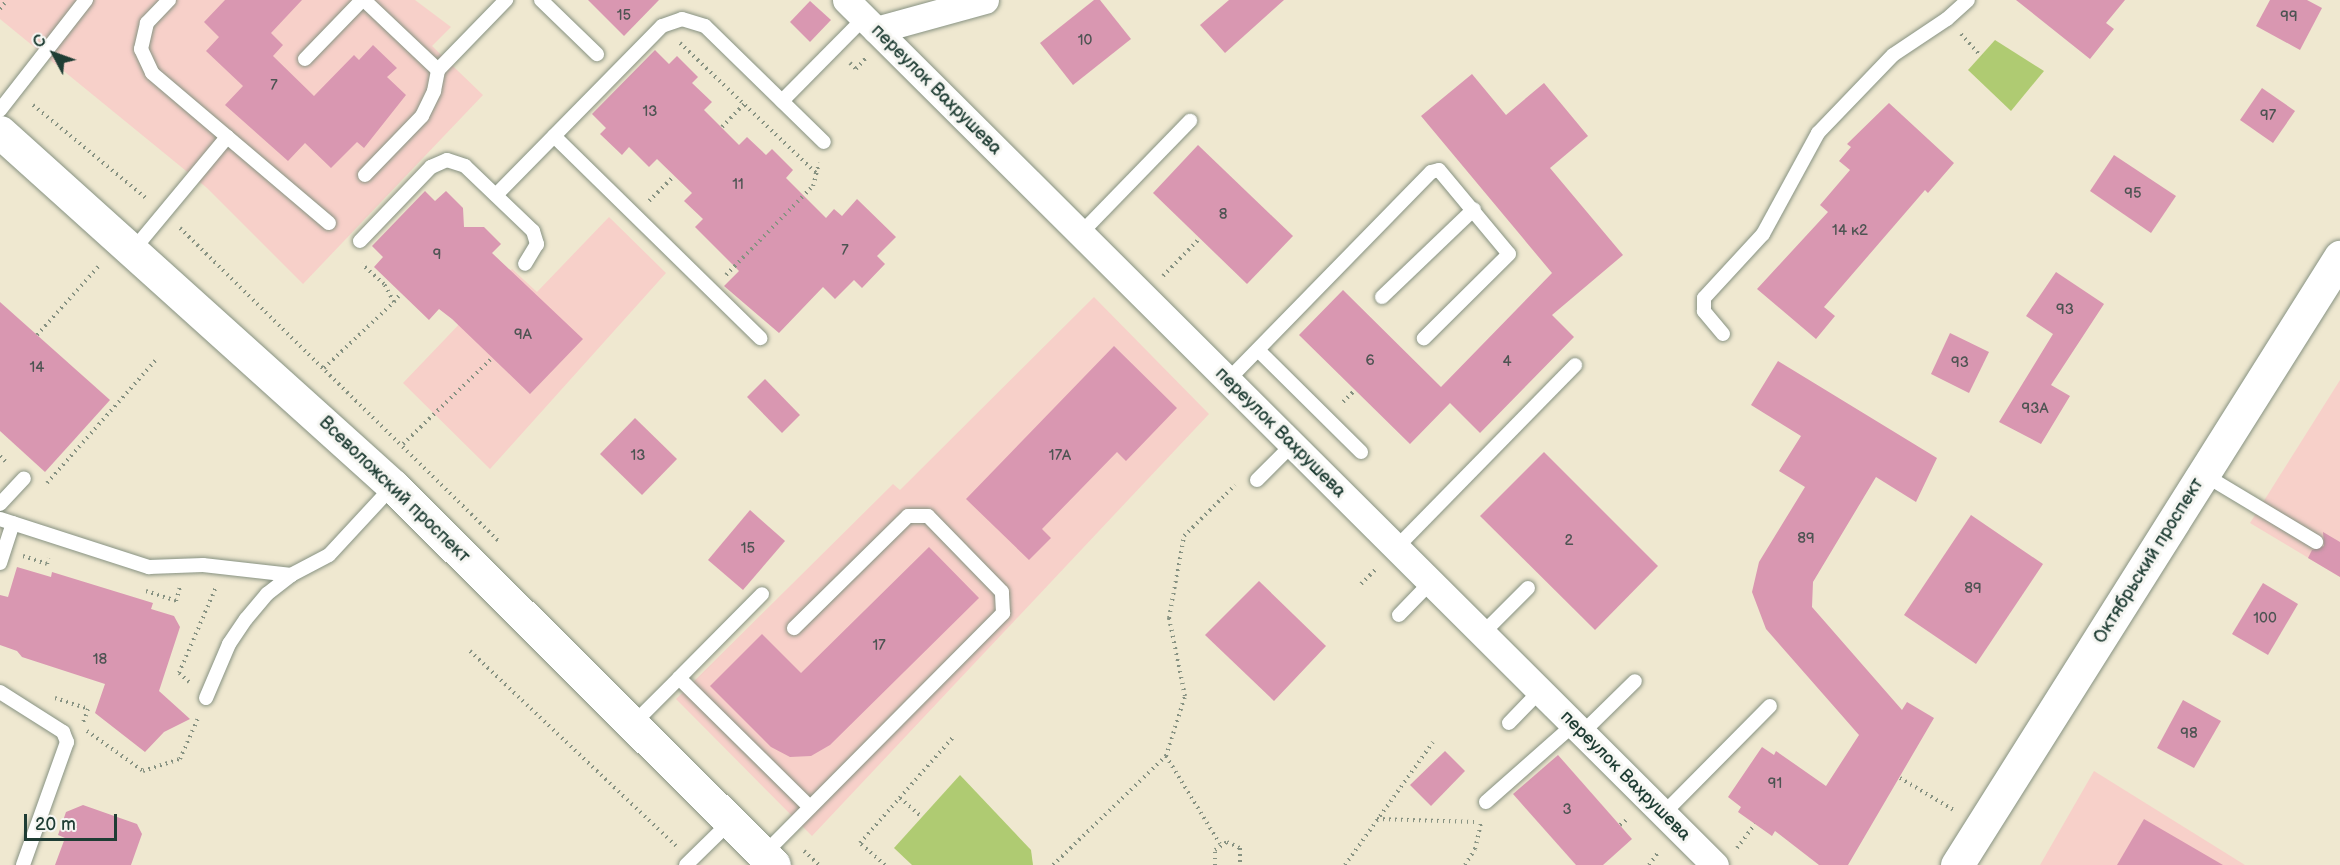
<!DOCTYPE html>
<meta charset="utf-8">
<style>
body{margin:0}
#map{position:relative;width:2340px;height:865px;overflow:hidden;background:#efe8d0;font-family:"Balsamiq Sans",sans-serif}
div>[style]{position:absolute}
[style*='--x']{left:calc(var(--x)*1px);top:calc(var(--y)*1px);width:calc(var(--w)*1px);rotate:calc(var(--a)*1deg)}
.built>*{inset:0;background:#f7d0c9}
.green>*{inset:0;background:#afcb72}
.building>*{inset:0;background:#d997b1}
.path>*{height:4px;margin-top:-2px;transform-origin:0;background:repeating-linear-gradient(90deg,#879282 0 1.5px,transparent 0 6px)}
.roads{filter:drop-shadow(0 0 2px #879282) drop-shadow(0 0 2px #879282)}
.service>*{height:14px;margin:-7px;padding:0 7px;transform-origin:7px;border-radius:7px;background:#fff}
.minor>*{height:27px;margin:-13.5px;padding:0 13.5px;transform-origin:13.5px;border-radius:13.5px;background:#fff}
.tertiary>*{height:33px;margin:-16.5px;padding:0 16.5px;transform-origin:16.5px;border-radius:16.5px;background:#fff}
span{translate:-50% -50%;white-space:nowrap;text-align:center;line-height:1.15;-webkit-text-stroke:6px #f6f6f2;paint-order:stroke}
.number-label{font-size:15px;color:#4e5453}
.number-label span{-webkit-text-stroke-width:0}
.street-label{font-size:18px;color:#1f3d34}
.north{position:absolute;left:24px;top:24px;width:60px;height:60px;-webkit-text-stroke:4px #f6f6f2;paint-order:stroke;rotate:311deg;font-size:16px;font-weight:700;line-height:24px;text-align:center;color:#1f3d34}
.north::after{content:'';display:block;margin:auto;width:21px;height:27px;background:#1f3d34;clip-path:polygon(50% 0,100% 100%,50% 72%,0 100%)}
.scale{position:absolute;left:24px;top:814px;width:93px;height:27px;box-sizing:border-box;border:3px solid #1f3d34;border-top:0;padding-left:8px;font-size:18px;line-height:21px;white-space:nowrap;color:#1f3d34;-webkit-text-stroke:4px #f6f6f2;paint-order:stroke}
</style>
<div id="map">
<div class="built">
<div style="clip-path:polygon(0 0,415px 0,451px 27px,432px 46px,483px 95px,303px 284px,207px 188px,0 19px)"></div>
<div style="clip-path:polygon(609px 217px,666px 273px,490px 469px,403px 383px,512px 269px,537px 292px)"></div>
<div style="clip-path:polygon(1094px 297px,1209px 414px,812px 836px,676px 699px,893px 484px,900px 490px)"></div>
<div style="clip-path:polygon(2340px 380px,2340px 577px,2250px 523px)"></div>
<div style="clip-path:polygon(2094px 771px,2245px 865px,2040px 865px)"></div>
</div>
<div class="green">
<div style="clip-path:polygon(1995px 40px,2044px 71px,2011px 111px,1968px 70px)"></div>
<div style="clip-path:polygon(960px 775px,1031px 850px,1033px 865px,912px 865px,894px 848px)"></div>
</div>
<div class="building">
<div style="clip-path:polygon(225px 0,302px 0,271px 33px,283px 45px,273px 56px,314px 96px,354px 55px,359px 60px,373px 45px,397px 68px,387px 77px,406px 95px,364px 148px,357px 142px,331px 168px,305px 143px,288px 161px,225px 105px,243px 86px,206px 51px,219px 37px,204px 22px)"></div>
<div style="clip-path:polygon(588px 0,659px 0,624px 36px)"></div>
<div style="clip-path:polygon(1094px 0,1100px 0,1131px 39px,1073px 85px,1040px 43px)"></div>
<div style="clip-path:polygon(1229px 0,1284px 0,1225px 53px,1200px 25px)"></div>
<div style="clip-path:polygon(2016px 0,2125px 0,2106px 23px,2114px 29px,2090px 59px)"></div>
<div style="clip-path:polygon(2270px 0,2307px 0,2322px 8px,2300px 50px,2256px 26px)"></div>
<div style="clip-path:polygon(810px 1px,831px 20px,810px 42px,790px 22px)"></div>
<div style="clip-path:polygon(655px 50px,669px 64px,677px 56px,698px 77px,692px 83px,712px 102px,704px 110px,739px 145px,747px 137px,766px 155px,772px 149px,793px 170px,786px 178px,826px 218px,834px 209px,842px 216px,857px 199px,896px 237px,877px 256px,885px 264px,862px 288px,854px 280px,835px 299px,823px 287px,779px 333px,724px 286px,739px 271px,695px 227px,703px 219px,684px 201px,692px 193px,657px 159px,649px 167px,629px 147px,622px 155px,600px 134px,606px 128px,592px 114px)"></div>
<div style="clip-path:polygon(1472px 74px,1506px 115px,1544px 83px,1588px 136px,1550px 168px,1623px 255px,1552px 315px,1574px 337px,1480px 433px,1450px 403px,1410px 444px,1299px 335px,1343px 290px,1441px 387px,1552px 273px,1421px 116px)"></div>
<div style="clip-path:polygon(2262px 88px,2295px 111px,2273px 143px,2240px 120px)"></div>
<div style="clip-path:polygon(1889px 103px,1954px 163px,1928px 193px,1925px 190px,1824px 307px,1835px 316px,1816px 339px,1757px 289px,1828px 212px,1820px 205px,1850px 170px,1839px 161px,1851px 147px,1847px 144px)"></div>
<div style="clip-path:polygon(1198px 145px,1293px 236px,1247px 284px,1153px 193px)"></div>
<div style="clip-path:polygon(2114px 155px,2176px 196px,2151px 233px,2090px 191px)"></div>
<div style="clip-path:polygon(425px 191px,435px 201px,446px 191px,463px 208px,464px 227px,484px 227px,501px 244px,492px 253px,583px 339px,530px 394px,452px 319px,439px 309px,429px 320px,374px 267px,383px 257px,372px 246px)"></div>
<div style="clip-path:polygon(2056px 272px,2104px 304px,2051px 385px,2070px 396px,2041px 444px,1999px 422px,2053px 334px,2026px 316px)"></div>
<div style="clip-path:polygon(0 302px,110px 400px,45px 472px,0 431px)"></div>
<div style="clip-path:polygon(1950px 333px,1989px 352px,1969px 393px,1931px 374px)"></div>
<div style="clip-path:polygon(1114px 346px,1177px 408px,1126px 461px,1117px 452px,1042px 529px,1051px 538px,1029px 560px,966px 499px)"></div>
<div style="clip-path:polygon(1778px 361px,1937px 458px,1916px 502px,1876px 477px,1813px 582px,1812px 607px,1902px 710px,1907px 702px,1934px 718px,1848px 865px,1819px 865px,1775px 831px,1772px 836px,1738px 812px,1741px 807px,1728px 797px,1762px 747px,1774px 755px,1776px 751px,1826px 786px,1859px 735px,1766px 629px,1752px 592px,1759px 562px,1805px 487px,1779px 471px,1801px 436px,1751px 405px)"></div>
<div style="clip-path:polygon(765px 379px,800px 415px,782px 433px,747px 397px)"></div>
<div style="clip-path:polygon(635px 418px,677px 459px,642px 495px,600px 454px)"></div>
<div style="clip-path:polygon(1544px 452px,1658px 566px,1595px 630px,1480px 516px)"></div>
<div style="clip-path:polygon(750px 510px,785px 541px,743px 590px,708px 560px)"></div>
<div style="clip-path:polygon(1971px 515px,2043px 564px,1976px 664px,1904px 615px)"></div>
<div style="clip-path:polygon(2323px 532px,2340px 542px,2340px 577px,2308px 558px,2312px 550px,2324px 546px)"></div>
<div style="clip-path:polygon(929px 547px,979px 598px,830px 745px,811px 756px,790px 757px,771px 747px,710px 686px,762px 634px,801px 673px)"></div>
<div style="clip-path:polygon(17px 567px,51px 577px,52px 572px,153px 603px,151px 609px,174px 616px,180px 627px,159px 691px,190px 719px,164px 732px,145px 752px,95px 713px,105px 684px,22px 657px,17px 651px,0 645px,0 595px,8px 597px)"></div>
<div style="clip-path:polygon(1259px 581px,1326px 646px,1274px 701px,1205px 635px)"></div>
<div style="clip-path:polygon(2263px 583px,2298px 604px,2268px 655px,2232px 634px)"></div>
<div style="clip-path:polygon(2183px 700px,2221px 721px,2194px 768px,2157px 748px)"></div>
<div style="clip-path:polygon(1445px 751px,1465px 771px,1431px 806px,1410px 785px)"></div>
<div style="clip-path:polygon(1558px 755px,1632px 839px,1603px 865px,1576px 865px,1513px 794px)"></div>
<div style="clip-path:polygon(83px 805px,137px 824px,142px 834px,131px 865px,55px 865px,65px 838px,58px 835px,66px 812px)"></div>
<div style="clip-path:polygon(2144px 819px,2223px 865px,2117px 865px)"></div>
</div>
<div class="path">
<div style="--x:0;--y:9;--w:11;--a:-52"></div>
<div style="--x:1961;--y:34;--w:30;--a:48"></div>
<div style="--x:680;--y:43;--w:188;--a:43.7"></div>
<div style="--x:850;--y:63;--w:8;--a:45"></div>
<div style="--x:856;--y:69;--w:15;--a:-48"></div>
<div style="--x:33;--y:105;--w:148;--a:39.5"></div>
<div style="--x:722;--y:127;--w:32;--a:-46"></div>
<div style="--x:649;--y:201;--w:35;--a:-45"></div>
<div style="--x:180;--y:228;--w:446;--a:44.5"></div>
<div style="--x:726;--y:275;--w:124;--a:-45.7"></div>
<div style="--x:813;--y:186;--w:24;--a:-75"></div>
<div style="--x:1163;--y:276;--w:53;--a:-45.8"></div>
<div style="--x:394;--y:302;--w:11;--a:-52"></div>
<div style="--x:37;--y:335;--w:93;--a:-48.1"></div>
<div style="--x:324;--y:368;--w:96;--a:-43.3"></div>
<div style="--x:394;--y:302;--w:21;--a:-119"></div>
<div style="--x:384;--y:284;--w:30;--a:-138"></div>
<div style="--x:1343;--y:402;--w:17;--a:-45"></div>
<div style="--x:403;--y:444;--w:124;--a:-44"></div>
<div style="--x:0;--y:456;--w:11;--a:45"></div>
<div style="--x:47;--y:483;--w:164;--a:-48.5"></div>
<div style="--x:23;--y:556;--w:25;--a:18"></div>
<div style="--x:47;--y:564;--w:6;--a:-72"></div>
<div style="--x:1361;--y:584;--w:23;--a:-45"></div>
<div style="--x:146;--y:591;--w:32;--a:18"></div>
<div style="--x:176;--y:601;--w:15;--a:-74"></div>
<div style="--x:470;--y:651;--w:284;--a:43.4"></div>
<div style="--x:189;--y:682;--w:13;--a:-138"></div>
<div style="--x:179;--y:673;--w:94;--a:-66.7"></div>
<div style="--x:55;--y:698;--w:35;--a:18"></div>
<div style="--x:88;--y:709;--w:15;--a:110"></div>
<div style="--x:87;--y:731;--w:69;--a:35.5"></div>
<div style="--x:143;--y:771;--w:39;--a:-18"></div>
<div style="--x:180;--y:759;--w:47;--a:-66.2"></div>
<div style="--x:1166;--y:756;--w:103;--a:58.5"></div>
<div style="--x:1900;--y:778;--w:63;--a:30.7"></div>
<div style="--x:900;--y:798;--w:29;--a:41"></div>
<div style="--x:1377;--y:819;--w:97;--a:1.8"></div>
<div style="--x:1620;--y:825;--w:11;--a:-38"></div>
<div style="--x:1737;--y:848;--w:30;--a:-53"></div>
<div style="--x:804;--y:851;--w:21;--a:43"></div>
<div style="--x:885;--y:865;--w:33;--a:-139"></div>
<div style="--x:860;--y:843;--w:142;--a:-48.7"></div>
<div style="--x:1053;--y:865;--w:157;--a:-44"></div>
<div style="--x:1166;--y:756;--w:63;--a:-72.4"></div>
<div style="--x:1185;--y:696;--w:80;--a:-101.6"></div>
<div style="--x:1169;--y:618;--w:83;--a:-79.6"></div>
<div style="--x:1184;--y:536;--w:72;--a:-45"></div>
<div style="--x:1215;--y:865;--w:15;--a:-90"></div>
<div style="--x:1215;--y:850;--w:14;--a:-34"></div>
<div style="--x:1227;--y:842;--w:14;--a:25"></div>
<div style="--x:1240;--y:848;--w:17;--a:90"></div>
<div style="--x:1345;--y:865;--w:151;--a:-54.4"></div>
<div style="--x:1465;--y:865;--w:19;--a:-58"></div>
<div style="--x:1475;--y:849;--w:27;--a:-77"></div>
<div style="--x:1649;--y:865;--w:17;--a:-54"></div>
</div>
<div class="roads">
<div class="service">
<div style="--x:169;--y:0;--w:32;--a:134"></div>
<div style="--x:147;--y:23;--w:27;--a:103"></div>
<div style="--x:141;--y:49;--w:26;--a:65"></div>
<div style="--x:152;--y:73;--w:232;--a:40.3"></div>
<div style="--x:364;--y:0;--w:102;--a:43.4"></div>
<div style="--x:541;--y:0;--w:78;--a:44"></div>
<div style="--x:305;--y:59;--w:82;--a:-46"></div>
<div style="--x:782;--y:101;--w:117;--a:-45.3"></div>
<div style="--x:0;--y:110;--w:140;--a:-52"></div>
<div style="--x:554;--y:136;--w:289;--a:44.4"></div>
<div style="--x:365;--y:175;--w:82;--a:-46"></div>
<div style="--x:422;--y:116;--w:28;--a:-64"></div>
<div style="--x:434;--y:91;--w:21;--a:-79"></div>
<div style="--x:438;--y:70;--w:98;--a:-45.8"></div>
<div style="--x:496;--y:195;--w:237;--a:-45.5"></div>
<div style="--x:662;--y:26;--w:21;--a:-19"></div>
<div style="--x:682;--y:19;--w:24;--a:17"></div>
<div style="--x:705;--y:26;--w:166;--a:44.3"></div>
<div style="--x:1080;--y:234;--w:158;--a:-45.8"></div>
<div style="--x:360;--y:241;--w:103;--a:-46.2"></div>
<div style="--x:431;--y:167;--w:17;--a:-24"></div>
<div style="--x:447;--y:160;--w:19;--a:18"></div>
<div style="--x:465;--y:166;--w:94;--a:43.7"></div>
<div style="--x:533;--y:231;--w:14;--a:73"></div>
<div style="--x:537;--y:244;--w:23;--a:121"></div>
<div style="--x:134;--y:249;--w:146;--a:-50.3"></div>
<div style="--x:1382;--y:297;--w:127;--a:-43.7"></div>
<div style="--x:1723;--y:334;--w:30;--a:-130"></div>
<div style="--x:1704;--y:311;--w:13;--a:-90"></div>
<div style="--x:1704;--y:298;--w:87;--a:-47.3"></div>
<div style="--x:1763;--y:234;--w:115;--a:-61.4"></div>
<div style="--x:1818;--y:133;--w:108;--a:-46.1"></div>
<div style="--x:1893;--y:55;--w:65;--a:-33.7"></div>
<div style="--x:1947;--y:19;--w:28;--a:-42"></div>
<div style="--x:1258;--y:350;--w:145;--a:44.7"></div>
<div style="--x:1227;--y:381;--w:292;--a:-45.7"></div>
<div style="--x:1431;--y:172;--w:8;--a:-14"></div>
<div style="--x:1439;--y:170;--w:109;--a:50.2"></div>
<div style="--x:1509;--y:254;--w:120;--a:135.3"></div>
<div style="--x:2203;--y:474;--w:132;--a:31"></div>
<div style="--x:1257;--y:480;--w:49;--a:-45"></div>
<div style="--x:0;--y:504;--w:35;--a:-47"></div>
<div style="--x:0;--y:519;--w:157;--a:17.9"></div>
<div style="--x:149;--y:567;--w:54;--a:-2.1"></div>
<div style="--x:203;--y:565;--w:89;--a:6.5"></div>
<div style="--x:291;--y:575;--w:43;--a:-27.8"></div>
<div style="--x:329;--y:555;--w:94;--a:-47.2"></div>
<div style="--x:1396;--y:548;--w:256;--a:-45.6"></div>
<div style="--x:0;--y:563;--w:42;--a:-72"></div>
<div style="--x:1399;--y:615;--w:45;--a:-45.9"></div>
<div style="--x:1482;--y:634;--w:65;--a:-45"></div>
<div style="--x:679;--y:678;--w:118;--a:-45.3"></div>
<div style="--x:0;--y:692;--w:75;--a:32.4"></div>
<div style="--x:63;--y:732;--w:11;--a:68"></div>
<div style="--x:67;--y:742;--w:131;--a:109.7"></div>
<div style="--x:206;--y:698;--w:59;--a:-66.9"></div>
<div style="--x:229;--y:644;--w:30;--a:-56"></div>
<div style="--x:246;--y:619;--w:33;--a:-50"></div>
<div style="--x:267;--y:594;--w:31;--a:-38"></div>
<div style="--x:1509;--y:723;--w:45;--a:-45.9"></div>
<div style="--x:632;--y:725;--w:66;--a:-45"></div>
<div style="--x:679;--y:678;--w:184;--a:44.6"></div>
<div style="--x:1582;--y:733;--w:74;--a:-44.5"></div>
<div style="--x:1486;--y:802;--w:116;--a:-41.5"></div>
<div style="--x:1663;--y:814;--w:152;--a:-45.3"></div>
<div style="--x:763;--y:855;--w:341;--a:-45.2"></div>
<div style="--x:1003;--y:613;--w:21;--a:-93"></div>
<div style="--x:1002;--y:592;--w:106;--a:-134.2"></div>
<div style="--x:928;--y:516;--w:20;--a:180"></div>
<div style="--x:908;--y:516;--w:160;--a:135.5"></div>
<div style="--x:686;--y:865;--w:60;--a:-44.3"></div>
</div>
<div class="minor">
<div style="--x:846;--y:0;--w:1226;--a:44.87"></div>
<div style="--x:876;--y:30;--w:113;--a:-15.4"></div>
</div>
<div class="tertiary">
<div style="--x:0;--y:132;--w:529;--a:42.01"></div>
<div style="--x:393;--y:486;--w:537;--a:44.85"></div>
<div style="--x:1957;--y:865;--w:719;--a:-57.79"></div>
</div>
</div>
<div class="number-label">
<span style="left:624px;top:16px">15</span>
<span style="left:2289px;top:17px">99</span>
<span style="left:1085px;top:41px">10</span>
<span style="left:274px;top:86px">7</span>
<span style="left:650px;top:112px">13</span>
<span style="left:2268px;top:116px">97</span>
<span style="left:738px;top:185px">11</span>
<span style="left:2133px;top:194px">95</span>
<span style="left:1223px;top:215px">8</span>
<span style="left:1850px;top:231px">14 к2</span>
<span style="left:845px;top:251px">7</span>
<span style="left:437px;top:255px">9</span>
<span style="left:2065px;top:310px">93</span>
<span style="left:523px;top:335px">9А</span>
<span style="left:1370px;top:361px">6</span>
<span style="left:1507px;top:362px">4</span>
<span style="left:1960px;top:363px">93</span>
<span style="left:37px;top:368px">14</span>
<span style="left:2035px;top:409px">93А</span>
<span style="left:638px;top:456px">13</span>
<span style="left:1060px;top:456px">17А</span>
<span style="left:1806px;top:539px">89</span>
<span style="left:1569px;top:541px">2</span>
<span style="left:748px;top:549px">15</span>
<span style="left:1973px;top:589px">89</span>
<span style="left:2265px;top:619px">100</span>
<span style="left:879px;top:646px">17</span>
<span style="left:100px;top:660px">18</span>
<span style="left:2189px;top:734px">98</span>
<span style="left:1775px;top:784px">91</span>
<span style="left:1567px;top:810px">3</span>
</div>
<div class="street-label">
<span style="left:936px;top:90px;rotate:45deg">переулок Вахрушева</span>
<span style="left:1280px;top:433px;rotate:45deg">переулок Вахрушева</span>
<span style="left:394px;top:490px;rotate:44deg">Всеволожский проспект</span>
<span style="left:2149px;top:561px;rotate:-58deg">Октябрьский проспект</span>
<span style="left:1625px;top:776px;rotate:45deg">переулок Вахрушева</span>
</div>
<div class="north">С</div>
<div class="scale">20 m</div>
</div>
